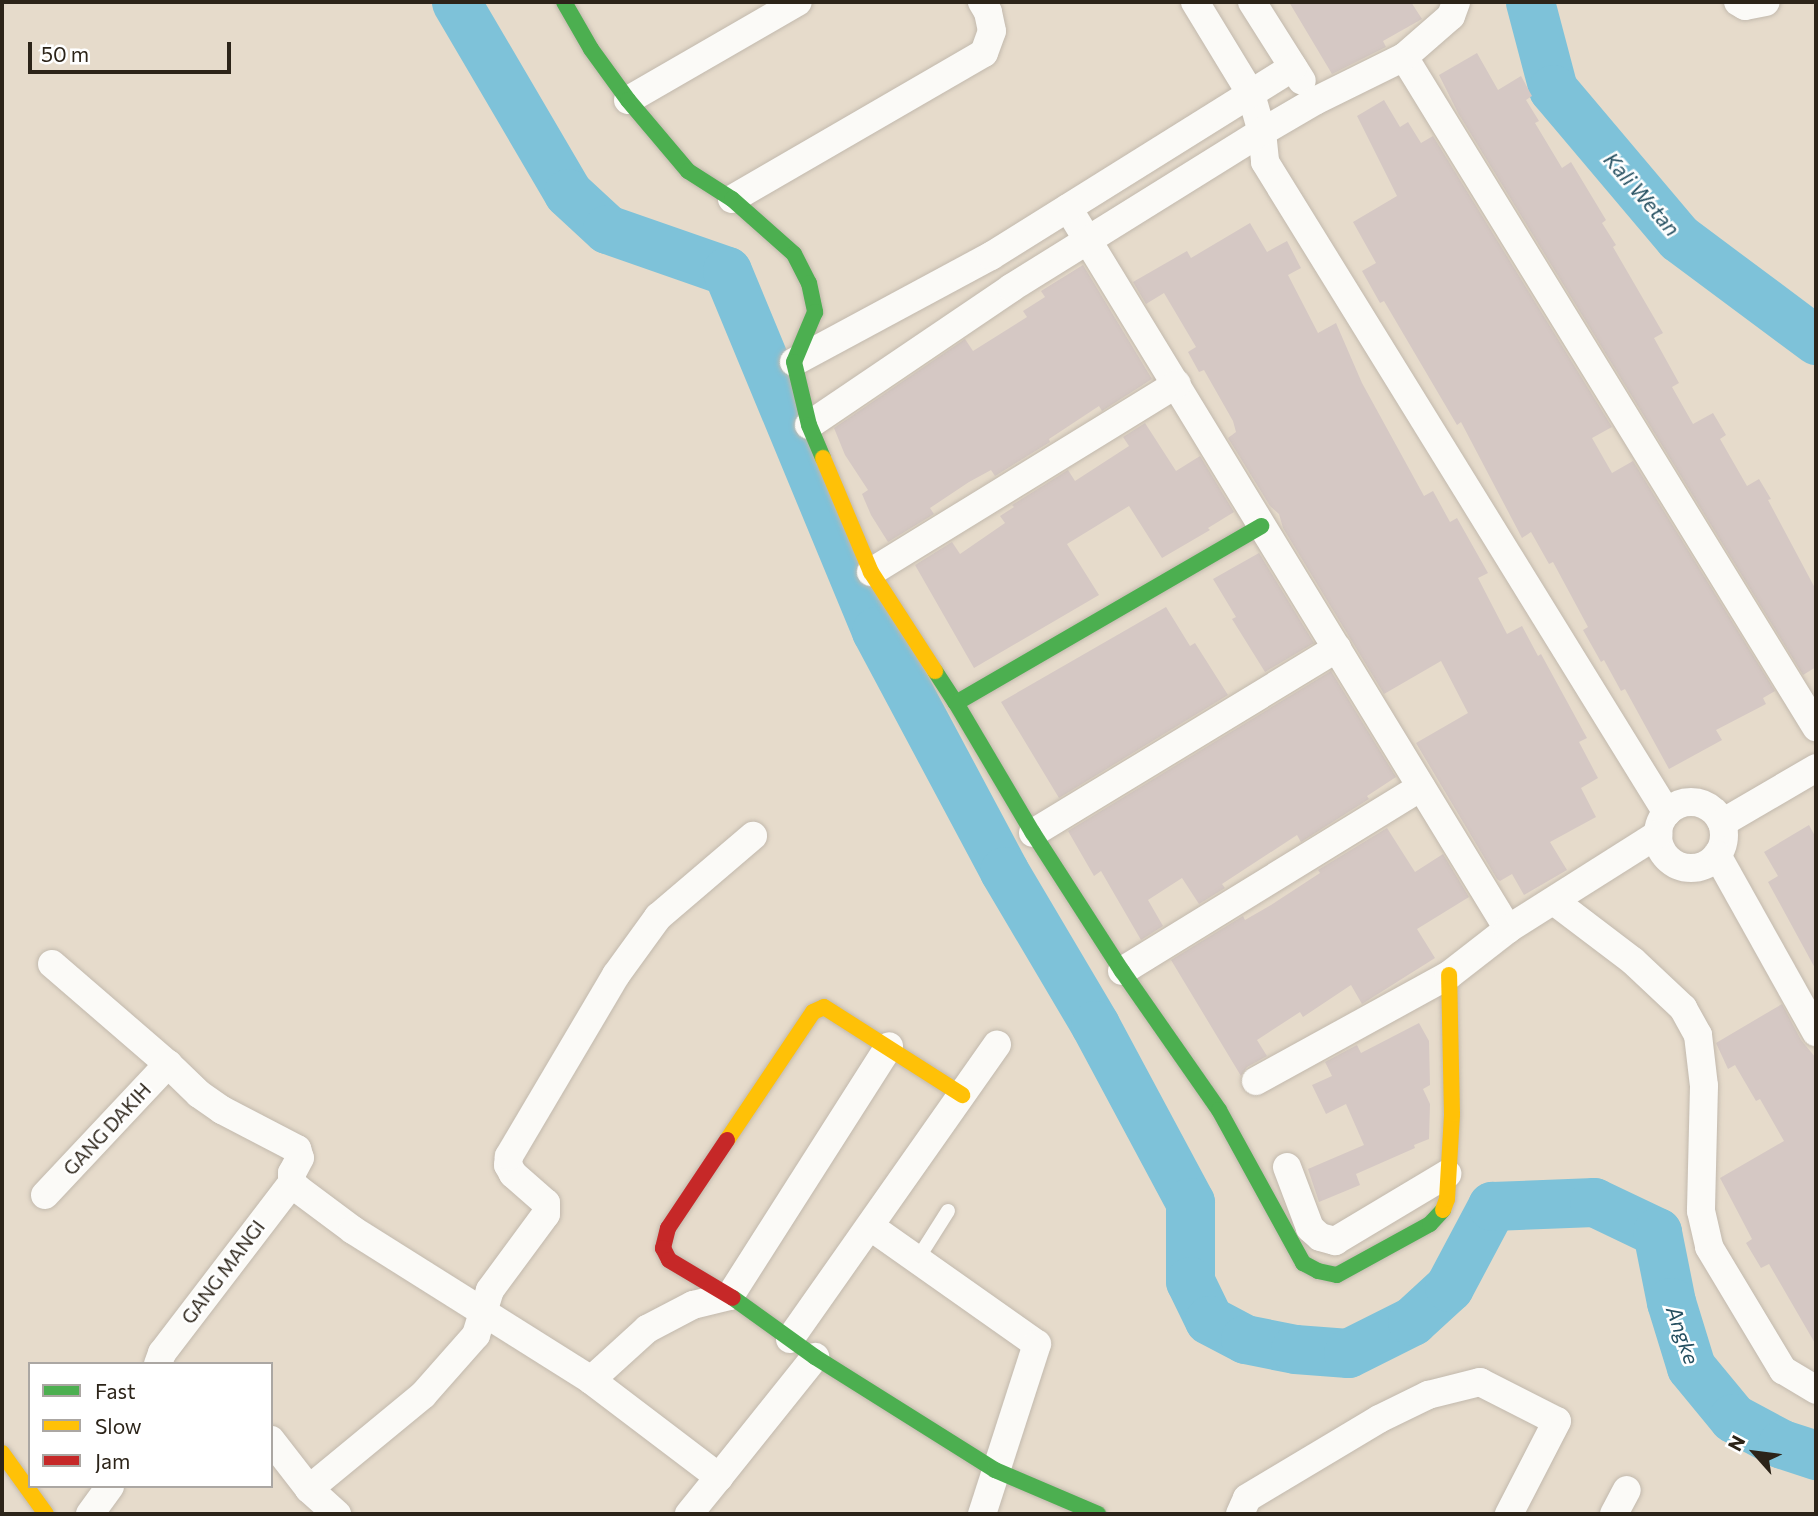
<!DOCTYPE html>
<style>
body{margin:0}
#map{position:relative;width:1818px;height:1516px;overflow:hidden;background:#e6dbcb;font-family:Commissioner,sans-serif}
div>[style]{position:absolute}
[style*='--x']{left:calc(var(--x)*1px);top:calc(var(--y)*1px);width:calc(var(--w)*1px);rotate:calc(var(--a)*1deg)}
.river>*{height:49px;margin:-24.5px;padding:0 24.5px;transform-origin:24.5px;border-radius:24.5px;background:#7ec2d9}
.building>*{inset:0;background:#d5c8c4}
.roads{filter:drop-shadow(0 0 2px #c2b9ad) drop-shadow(0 0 2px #c2b9ad)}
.lane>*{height:14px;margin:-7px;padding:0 7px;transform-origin:7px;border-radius:7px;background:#fbfaf7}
.street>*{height:28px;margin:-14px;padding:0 14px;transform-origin:14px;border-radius:14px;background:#fbfaf7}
.street>.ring{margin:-14px;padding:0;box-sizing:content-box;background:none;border:28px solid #fbfaf7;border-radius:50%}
.fast>*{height:16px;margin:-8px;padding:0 8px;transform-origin:8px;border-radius:8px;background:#4caf50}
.slow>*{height:16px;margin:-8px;padding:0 8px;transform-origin:8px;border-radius:8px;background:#ffc107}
.jam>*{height:16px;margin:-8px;padding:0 8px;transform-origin:8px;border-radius:8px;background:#c62828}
span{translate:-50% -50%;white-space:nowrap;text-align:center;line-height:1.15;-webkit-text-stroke:5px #fff;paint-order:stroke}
.street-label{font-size:19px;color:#2c2419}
.water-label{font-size:21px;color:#244f60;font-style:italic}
.frame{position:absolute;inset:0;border:4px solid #2c2419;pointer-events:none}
.legend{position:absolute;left:28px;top:1362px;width:245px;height:126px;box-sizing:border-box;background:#fff;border:2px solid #aba7a3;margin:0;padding:9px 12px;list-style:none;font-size:21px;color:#2c2419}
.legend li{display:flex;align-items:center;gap:14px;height:35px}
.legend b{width:35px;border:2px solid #aba7a3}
.north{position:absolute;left:1720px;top:1418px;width:70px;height:70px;-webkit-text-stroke:5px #fff;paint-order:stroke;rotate:298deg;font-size:19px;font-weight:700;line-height:28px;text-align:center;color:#2c2419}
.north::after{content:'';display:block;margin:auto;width:24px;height:32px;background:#2c2419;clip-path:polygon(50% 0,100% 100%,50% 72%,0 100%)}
.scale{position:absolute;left:28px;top:42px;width:203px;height:32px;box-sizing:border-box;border:4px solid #2c2419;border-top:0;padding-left:9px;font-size:21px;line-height:24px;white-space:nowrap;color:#2c2419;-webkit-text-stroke:5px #fff;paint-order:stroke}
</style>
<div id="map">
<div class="river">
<div style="--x:456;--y:2;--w:221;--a:59.6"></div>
<div style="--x:568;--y:193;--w:53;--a:42.7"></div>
<div style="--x:607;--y:229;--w:127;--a:19.3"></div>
<div style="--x:727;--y:271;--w:390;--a:67.5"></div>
<div style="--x:876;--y:631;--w:272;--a:61.9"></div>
<div style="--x:1004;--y:871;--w:179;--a:59.4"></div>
<div style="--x:1095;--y:1025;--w:201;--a:61.8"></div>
<div style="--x:1190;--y:1202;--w:79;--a:90"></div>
<div style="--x:1190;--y:1281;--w:43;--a:64"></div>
<div style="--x:1209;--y:1320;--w:41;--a:27.8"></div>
<div style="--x:1245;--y:1339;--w:51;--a:11.3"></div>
<div style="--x:1295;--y:1349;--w:53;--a:4.3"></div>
<div style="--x:1348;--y:1353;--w:72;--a:-26.6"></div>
<div style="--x:1412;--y:1321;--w:50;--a:-42.6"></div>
<div style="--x:1449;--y:1287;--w:92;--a:-62"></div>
<div style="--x:1492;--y:1206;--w:102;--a:-2.2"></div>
<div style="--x:1594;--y:1202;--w:70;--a:25.5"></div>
<div style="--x:1657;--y:1232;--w:71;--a:78.7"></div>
<div style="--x:1671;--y:1302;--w:68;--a:72.9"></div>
<div style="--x:1691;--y:1367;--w:66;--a:50.5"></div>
<div style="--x:1733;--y:1418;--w:55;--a:28"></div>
<div style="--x:1782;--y:1444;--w:36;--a:18"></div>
<div style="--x:1530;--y:2;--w:90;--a:75.2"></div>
<div style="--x:1553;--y:89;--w:195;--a:49.8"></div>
<div style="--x:1679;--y:238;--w:171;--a:36.7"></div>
</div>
<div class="building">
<div style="clip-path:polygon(1289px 2px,1411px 2px,1422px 19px,1383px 41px,1386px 47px,1332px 74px)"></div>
<div style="clip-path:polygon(1477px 53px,1498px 90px,1521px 76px,1532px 96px,1526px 100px,1539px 121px,1535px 123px,1562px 168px,1571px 162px,1606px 220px,1602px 223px,1616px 245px,1613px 247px,1663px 333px,1654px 338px,1679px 383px,1672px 387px,1693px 424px,1713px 413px,1726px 435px,1720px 439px,1747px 486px,1759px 479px,1771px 499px,1768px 500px,1816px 590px,1816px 667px,1803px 675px,1458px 113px,1439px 75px)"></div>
<div style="clip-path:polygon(1384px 100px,1400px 127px,1408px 122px,1421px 143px,1433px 136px,1612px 427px,1592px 438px,1612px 473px,1633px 461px,1775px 691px,1763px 698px,1766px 704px,1716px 730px,1722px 740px,1669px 769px,1625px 689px,1621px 691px,1604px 660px,1601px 662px,1583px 630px,1588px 627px,1553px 562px,1549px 564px,1531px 532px,1522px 538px,1461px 422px,1457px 425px,1384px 301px,1380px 303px,1362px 271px,1376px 263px,1353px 222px,1397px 196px,1357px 116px)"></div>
<div style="clip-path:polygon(1250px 223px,1267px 252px,1287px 241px,1301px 268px,1288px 275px,1318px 333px,1336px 323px,1362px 383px,1424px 496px,1433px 491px,1450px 522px,1457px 518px,1488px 573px,1478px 578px,1507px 634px,1522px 626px,1538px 656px,1541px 654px,1587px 738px,1579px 742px,1598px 778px,1581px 788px,1596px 817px,1550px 842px,1567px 870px,1524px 895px,1512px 874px,1500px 881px,1497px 879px,1416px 743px,1468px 713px,1441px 661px,1384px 694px,1283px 528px,1279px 514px,1270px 506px,1228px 438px,1236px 432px,1233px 421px,1204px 370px,1199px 372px,1188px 352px,1196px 347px,1164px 293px,1146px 304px,1133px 282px,1187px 251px,1191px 258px)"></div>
<div style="clip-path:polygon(1083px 265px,1152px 379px,1102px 411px,1099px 406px,1049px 439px,1050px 442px,995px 476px,991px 470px,969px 482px,930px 508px,934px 514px,888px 542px,871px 515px,862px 494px,868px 490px,845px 455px,834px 428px,965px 339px,973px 351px,1027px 317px,1023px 311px,1045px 297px,1041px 291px)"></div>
<div style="clip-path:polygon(1145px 423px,1176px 471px,1200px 456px,1234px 512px,1208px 528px,1210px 530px,1162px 558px,1129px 506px,1067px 544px,1099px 595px,974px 668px,915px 565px,952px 542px,960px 554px,1005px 523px,1000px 516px,1014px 507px,1012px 505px,1068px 470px,1075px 481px,1129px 446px,1123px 437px)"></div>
<div style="clip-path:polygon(1259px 553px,1314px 643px,1265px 672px,1232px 619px,1236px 617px,1213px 579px)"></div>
<div style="clip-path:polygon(1166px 607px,1190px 646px,1195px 643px,1228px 695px,1059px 798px,1001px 702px)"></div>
<div style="clip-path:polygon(1331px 671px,1396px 777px,1367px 796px,1369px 799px,1301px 842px,1297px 835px,1222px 884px,1225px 888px,1199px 904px,1182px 878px,1148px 900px,1163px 926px,1141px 940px,1101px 871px,1094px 876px,1068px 831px)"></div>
<div style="clip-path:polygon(1809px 825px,1816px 838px,1816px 970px,1768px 882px,1778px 876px,1764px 852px)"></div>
<div style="clip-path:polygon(1387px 828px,1415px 872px,1443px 854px,1469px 897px,1417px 929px,1435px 958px,1362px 1004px,1351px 985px,1303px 1017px,1300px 1012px,1257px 1040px,1267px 1056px,1247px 1067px,1241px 1076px,1171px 960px,1243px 916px,1245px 920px,1271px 905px,1320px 873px,1318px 870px)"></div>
<div style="clip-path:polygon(1782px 1004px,1801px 1040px,1816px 1058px,1816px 1345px,1769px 1264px,1761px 1268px,1746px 1243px,1752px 1239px,1720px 1178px,1784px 1141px,1760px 1099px,1756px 1101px,1735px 1065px,1728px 1069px,1716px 1043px)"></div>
<div style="clip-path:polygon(1419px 1023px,1429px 1041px,1430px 1085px,1423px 1089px,1430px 1104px,1429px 1139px,1414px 1145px,1415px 1148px,1356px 1174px,1360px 1185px,1319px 1202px,1308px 1169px,1364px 1145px,1346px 1104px,1326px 1114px,1312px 1085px,1332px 1076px,1325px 1062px,1357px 1045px,1361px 1053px)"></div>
</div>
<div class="roads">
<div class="lane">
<div style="--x:917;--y:1260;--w:58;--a:-57.7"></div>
</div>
<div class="street">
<div style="--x:1195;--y:2;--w:108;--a:58.7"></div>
<div style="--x:1251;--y:94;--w:40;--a:74"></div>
<div style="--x:1262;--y:132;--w:30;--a:84"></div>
<div style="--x:1265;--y:162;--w:765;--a:58.3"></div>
<div style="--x:1252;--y:2;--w:93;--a:57.7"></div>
<div style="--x:1738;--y:2;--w:8;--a:30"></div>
<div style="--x:1745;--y:6;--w:21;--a:-11"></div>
<div style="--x:1404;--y:57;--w:787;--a:58.41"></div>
<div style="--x:628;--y:100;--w:196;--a:-30"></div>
<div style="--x:732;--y:199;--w:291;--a:-30.1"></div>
<div style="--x:984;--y:53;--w:23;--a:-70"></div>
<div style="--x:992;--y:31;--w:19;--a:-102"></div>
<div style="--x:988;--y:12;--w:12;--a:-121"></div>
<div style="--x:1068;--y:208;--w:845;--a:58.61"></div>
<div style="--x:794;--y:362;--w:224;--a:-28.3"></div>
<div style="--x:991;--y:256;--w:356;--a:-32"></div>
<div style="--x:809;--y:425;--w:244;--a:-34.1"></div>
<div style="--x:1011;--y:288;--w:296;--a:-31.9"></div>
<div style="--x:1262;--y:132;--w:61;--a:-30.3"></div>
<div style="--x:1315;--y:101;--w:99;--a:-26.3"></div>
<div style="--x:1404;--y:57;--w:62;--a:-41.1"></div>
<div style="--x:1451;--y:16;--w:15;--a:-70"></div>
<div style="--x:871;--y:572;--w:359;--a:-31.6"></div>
<div class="ring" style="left:1658px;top:802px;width:38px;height:38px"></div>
<div style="--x:1722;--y:823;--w:109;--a:-30.3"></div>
<div style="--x:1033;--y:833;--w:356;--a:-31.3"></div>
<div style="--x:1717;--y:855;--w:203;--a:60.8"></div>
<div style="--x:1554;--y:901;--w:99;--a:37.2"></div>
<div style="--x:1633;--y:961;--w:69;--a:43.2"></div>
<div style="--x:1683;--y:1008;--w:31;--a:61"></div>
<div style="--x:1698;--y:1035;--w:51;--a:83.3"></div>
<div style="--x:1704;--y:1086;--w:125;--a:91.4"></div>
<div style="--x:1701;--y:1211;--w:37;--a:77"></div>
<div style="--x:1709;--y:1247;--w:144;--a:59"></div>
<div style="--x:1783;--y:1370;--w:39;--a:31"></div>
<div style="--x:52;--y:964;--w:153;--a:40.8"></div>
<div style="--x:168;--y:1064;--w:43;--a:44.1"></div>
<div style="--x:199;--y:1094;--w:28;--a:35"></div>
<div style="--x:222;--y:1110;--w:85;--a:27.5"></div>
<div style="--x:297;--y:1149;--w:9;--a:72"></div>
<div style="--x:300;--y:1158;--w:17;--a:118"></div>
<div style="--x:292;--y:1173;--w:10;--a:90"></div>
<div style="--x:292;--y:1183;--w:8;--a:45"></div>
<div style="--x:298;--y:1189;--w:69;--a:36.7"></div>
<div style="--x:353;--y:1230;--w:281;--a:32.2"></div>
<div style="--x:591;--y:1380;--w:161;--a:37.2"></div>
<div style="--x:719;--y:1477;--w:48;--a:129"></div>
<div style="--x:1122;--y:971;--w:351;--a:-31.6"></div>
<div style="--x:1256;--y:1081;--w:220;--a:-28.8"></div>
<div style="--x:1449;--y:975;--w:75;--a:-37.9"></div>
<div style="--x:1508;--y:929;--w:178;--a:-32.3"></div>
<div style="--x:1287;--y:1167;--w:65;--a:69.3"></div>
<div style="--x:1310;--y:1228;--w:13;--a:42"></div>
<div style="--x:1320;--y:1237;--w:16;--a:15"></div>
<div style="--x:1335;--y:1241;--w:131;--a:-30.9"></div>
<div style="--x:45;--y:1195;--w:180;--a:-46.8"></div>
<div style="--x:871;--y:1227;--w:203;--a:35.2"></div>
<div style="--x:1037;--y:1344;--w:179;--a:107.9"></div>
<div style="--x:790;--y:1339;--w:360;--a:-54.9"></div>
<div style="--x:158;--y:1364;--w:12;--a:-70"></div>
<div style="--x:162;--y:1353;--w:214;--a:-52.6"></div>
<div style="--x:591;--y:1380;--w:76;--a:-42.3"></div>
<div style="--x:647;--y:1329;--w:52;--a:-27.6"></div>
<div style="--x:693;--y:1305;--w:38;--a:-14"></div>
<div style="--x:730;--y:1296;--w:296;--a:-57.5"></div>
<div style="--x:271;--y:1440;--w:62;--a:52.2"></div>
<div style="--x:309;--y:1489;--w:38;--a:42"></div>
<div style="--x:719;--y:1477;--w:154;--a:-51.3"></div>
<div style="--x:309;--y:1489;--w:148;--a:-39.5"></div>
<div style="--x:423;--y:1395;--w:80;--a:-48.5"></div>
<div style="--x:476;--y:1335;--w:47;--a:-72.7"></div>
<div style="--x:490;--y:1290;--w:94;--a:-53.6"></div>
<div style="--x:546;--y:1214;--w:11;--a:-90"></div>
<div style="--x:546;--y:1203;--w:44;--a:-138.7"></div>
<div style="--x:513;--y:1174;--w:10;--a:-119"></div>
<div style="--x:508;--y:1165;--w:9;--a:-84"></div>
<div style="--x:509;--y:1156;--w:210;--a:-59.4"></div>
<div style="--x:616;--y:975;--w:72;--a:-54.1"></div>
<div style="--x:658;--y:917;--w:125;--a:-40.5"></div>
<div style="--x:90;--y:1514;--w:34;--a:-54"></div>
<div style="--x:1240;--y:1514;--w:17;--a:-66"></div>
<div style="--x:1247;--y:1498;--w:154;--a:-30.9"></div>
<div style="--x:1379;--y:1419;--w:55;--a:-26.1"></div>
<div style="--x:1428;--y:1395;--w:54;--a:-14"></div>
<div style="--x:1480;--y:1382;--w:86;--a:26.9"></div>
<div style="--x:1557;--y:1421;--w:105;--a:117.3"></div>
<div style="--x:1614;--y:1514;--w:27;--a:-62"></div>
</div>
<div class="fast">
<div style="--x:564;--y:2;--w:54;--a:60.1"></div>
<div style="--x:591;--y:49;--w:63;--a:54"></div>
<div style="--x:628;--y:100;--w:93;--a:49.8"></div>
<div style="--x:688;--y:171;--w:52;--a:32.5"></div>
<div style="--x:732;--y:199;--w:83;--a:41.6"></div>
<div style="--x:794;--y:254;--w:33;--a:63"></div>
<div style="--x:809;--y:283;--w:30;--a:78"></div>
<div style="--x:815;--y:312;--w:54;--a:112.8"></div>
<div style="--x:794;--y:362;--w:65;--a:76.6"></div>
<div style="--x:809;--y:425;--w:36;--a:67"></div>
<div style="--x:935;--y:671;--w:38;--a:57"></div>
<div style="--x:956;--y:703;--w:353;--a:-30.1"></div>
<div style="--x:956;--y:703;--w:151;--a:59.4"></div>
<div style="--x:1033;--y:833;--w:164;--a:57.2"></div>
<div style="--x:1122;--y:971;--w:169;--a:55.1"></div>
<div style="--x:1219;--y:1110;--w:175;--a:61.2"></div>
<div style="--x:1303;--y:1263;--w:17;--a:28"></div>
<div style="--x:1318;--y:1271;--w:19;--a:12"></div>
<div style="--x:1337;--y:1275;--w:106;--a:-28.7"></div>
<div style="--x:1430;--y:1224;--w:19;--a:-47"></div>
<div style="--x:733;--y:1298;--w:101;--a:35.7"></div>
<div style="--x:815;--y:1357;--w:213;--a:32.1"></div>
<div style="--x:995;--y:1470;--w:112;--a:23.1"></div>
</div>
<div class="slow">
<div style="--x:823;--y:458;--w:124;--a:67.2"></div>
<div style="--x:871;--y:572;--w:118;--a:57.1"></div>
<div style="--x:727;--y:1140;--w:154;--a:-56.1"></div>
<div style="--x:813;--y:1012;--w:12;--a:-24"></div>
<div style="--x:824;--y:1007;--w:164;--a:32.5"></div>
<div style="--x:1443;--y:1210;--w:12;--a:-70"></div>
<div style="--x:1447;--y:1199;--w:85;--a:-86.6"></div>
<div style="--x:1452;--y:1114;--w:139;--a:-91.2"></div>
<div style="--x:2;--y:1453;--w:75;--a:54.2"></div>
</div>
<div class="jam">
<div style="--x:727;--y:1140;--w:106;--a:123.8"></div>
<div style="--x:668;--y:1228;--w:21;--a:104"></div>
<div style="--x:663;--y:1248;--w:13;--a:63"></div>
<div style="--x:669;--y:1260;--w:74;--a:30.7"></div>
</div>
</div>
<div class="street-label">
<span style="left:107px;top:1129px;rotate:-47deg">GANG DAKIH</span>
<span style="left:223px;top:1272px;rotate:-53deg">GANG MANGI</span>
</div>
<div class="water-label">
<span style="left:1642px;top:194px;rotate:49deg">Kali Wetan</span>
<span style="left:1683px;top:1335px;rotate:71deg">Angke</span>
</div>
<div class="frame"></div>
<ul class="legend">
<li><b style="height:9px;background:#4caf50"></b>Fast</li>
<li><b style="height:9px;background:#ffc107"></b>Slow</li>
<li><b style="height:9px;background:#c62828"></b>Jam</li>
</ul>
<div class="north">N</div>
<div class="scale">50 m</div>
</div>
